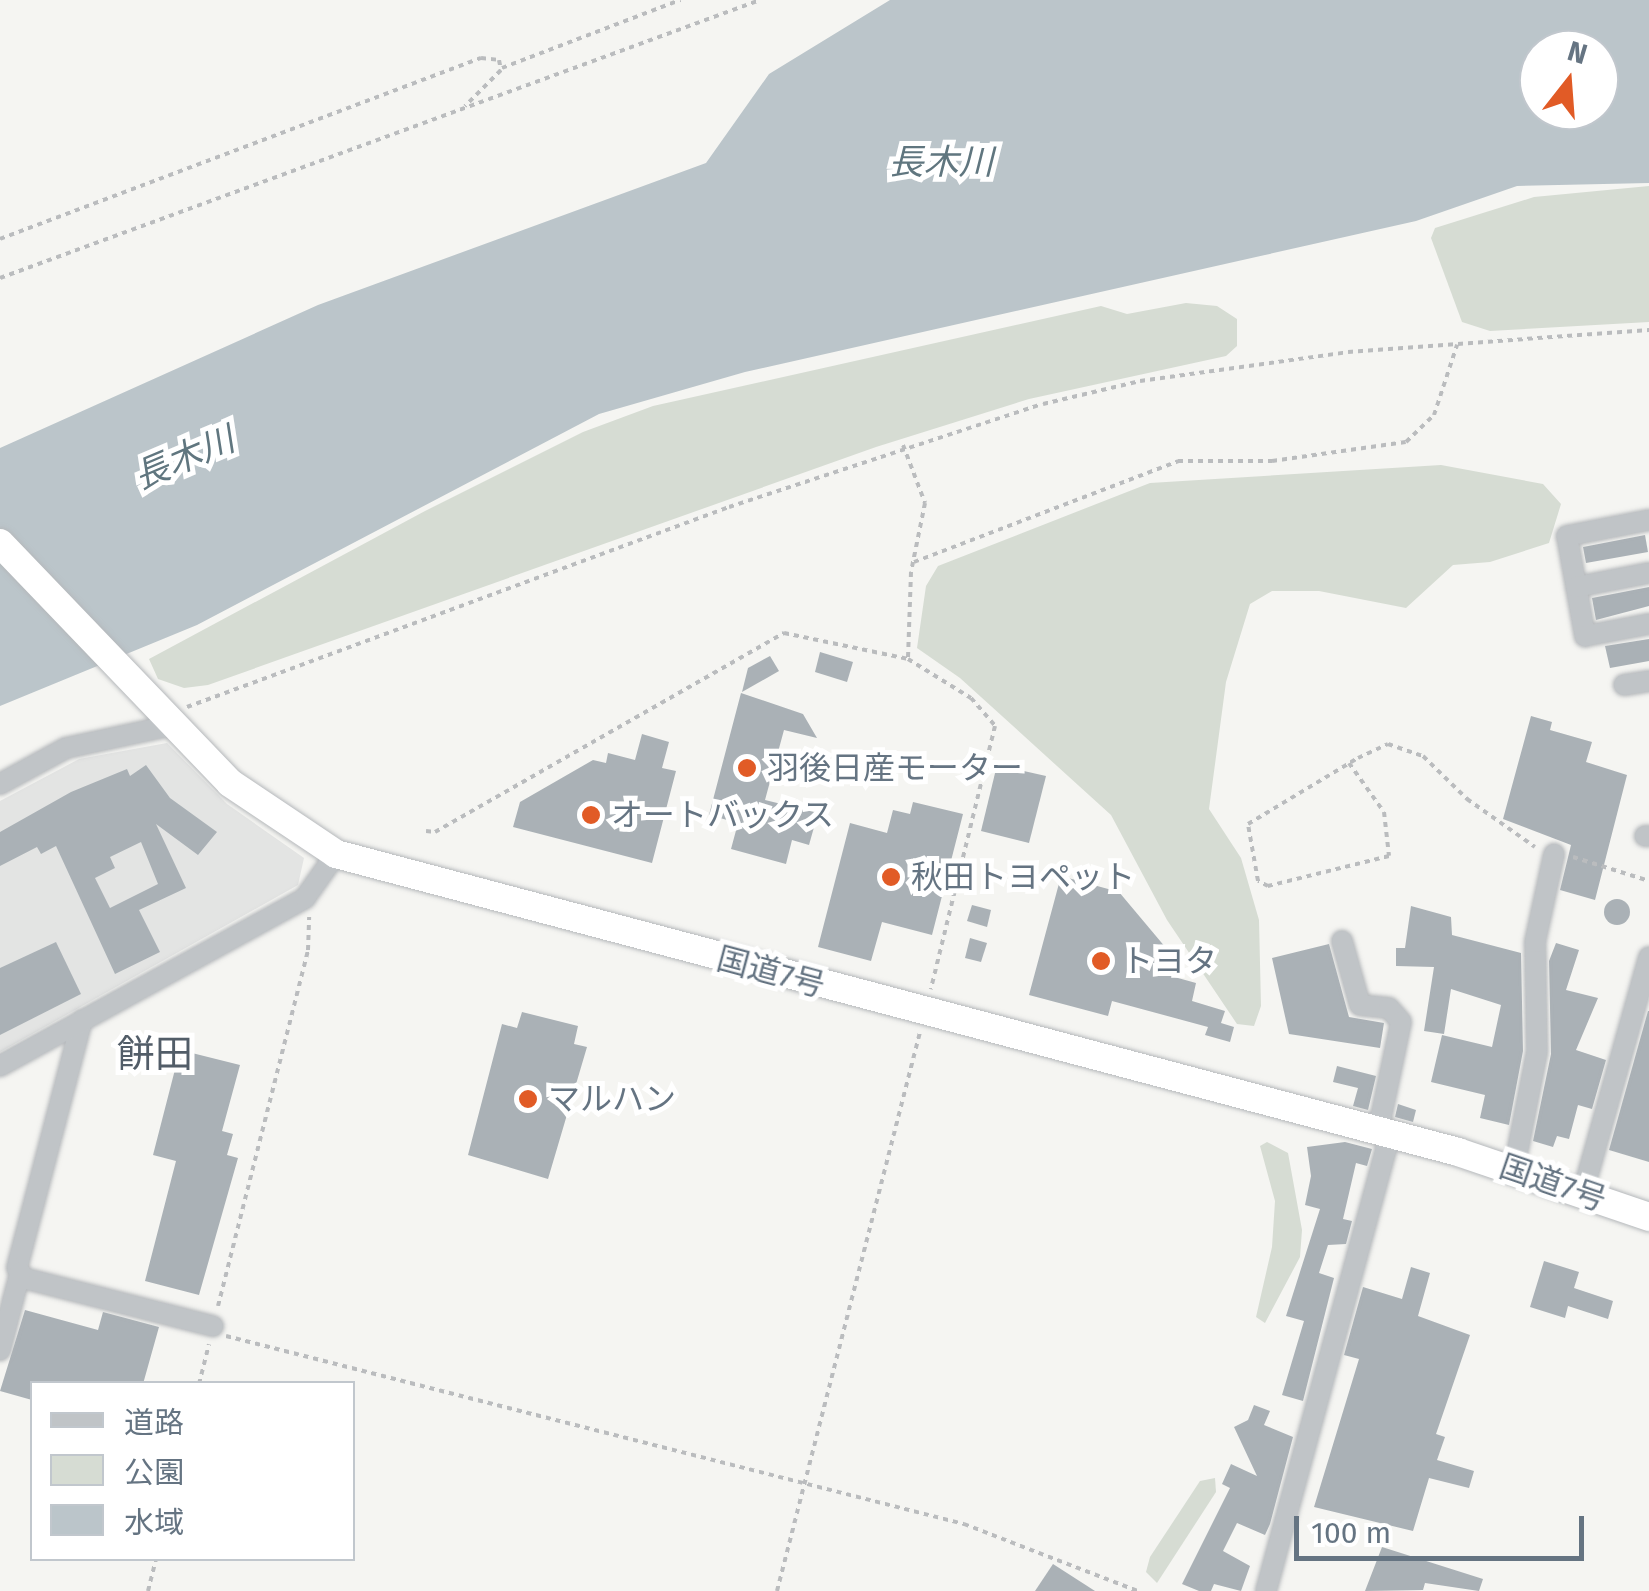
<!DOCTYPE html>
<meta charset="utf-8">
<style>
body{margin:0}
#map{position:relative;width:1649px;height:1591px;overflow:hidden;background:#f5f5f2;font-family:"Fira Sans","Noto Sans JP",sans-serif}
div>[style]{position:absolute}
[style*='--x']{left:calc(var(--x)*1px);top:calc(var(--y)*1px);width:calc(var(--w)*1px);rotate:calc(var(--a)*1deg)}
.built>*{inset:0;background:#e3e4e3}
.green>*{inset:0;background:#d6dcd3}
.water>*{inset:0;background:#bbc5ca}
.building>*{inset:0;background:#aab1b6}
.round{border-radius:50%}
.path>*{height:4px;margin-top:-2px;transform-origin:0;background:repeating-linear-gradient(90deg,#babcbe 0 5px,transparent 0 10px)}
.roads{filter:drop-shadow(0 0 2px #b5b8bb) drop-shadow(0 0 2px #b5b8bb)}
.minor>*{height:20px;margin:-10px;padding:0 10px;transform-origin:10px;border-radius:10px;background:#c0c4c7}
.highway>*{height:28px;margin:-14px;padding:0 14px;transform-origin:14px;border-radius:14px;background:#fff}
.dots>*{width:28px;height:28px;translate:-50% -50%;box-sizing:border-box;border:5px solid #fff;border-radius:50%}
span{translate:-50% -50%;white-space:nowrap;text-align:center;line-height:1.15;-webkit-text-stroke:10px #fff;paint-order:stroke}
.poi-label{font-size:32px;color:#657482}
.left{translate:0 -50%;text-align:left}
.street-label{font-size:32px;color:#657482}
.water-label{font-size:35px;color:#60767f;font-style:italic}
.quarter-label{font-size:38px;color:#525d68}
.legend{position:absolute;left:30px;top:1381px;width:325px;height:180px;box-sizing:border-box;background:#fff;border:2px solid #c1c7cd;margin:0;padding:12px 18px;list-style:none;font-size:30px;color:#657482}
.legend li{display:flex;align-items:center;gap:20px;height:50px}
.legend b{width:50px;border:2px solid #c1c7cd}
.north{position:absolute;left:1519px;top:30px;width:100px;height:100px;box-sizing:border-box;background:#fff;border:2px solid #c1c7cd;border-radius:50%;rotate:17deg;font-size:28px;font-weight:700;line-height:40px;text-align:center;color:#657482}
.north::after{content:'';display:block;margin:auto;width:35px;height:45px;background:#e15b26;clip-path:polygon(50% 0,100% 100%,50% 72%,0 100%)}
.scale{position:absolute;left:1294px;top:1516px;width:290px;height:45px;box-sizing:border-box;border:5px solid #657482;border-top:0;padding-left:12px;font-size:30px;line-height:35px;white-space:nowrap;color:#657482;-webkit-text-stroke:8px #fff;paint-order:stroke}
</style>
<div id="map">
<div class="built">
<div style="clip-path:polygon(167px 743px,227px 804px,304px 858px,298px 885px,0 1052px,0 801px,79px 759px)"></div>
</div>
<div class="green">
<div style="clip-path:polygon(1649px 186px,1649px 322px,1490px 331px,1462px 322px,1431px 238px,1435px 228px,1534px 197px)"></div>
<div style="clip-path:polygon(1186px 303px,1217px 306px,1237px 319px,1237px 346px,1226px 356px,1029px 399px,876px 447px,208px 685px,184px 688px,158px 679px,149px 659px,425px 511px,583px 432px,653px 406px,1101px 306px,1127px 314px)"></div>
<div style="clip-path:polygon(1441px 465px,1543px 484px,1561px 504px,1549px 543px,1490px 562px,1453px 565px,1406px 608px,1319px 591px,1272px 591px,1250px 604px,1226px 682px,1209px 809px,1241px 858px,1259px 920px,1261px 1006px,1254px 1026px,1237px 1024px,1167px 920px,1111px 815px,960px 678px,917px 648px,926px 586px,938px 566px,1150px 483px)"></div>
<div style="clip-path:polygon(1267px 1142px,1288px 1153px,1302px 1230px,1300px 1257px,1265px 1323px,1256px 1317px,1272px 1247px,1275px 1201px,1260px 1146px)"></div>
<div style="clip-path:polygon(1215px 1478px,1216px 1492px,1157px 1583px,1146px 1572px,1150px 1557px,1200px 1481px)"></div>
</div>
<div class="water">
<div style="clip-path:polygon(evenodd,890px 0,1649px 0,1649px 183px,1517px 186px,1416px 221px,745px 372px,599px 414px,197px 625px,0 706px,0 448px,318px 305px,706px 163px,769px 74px,890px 0,1539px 50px,1599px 50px,1599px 110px,1539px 110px,1539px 50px)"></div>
</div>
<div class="building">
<div style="clip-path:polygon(1645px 535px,1648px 552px,1586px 563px,1583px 547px)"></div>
<div style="clip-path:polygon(1649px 587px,1649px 606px,1596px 620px,1592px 598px)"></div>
<div style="clip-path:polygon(1649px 639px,1649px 661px,1610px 668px,1605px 646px)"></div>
<div style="clip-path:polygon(820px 652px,853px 662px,847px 682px,815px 672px)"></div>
<div style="clip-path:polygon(770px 656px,779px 671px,742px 692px,748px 668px)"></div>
<div style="clip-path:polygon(741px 693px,803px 714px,817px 738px,784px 730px,765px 800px,818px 813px,809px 845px,792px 840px,786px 864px,731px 849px,738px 823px,709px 815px)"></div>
<div style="clip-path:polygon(1531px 716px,1552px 722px,1550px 730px,1592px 742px,1586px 762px,1627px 775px,1595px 900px,1560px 890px,1571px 845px,1503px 819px)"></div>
<div style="clip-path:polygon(642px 734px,669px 742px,662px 768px,676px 771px,652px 863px,513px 827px,520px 802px,593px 760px,606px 763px,608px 753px,635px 760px)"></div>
<div style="clip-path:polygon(evenodd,146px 765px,170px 798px,217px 832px,198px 855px,156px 824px,186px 888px,139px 910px,160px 952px,115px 974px,56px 846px,41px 854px,37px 847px,0 866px,0 832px,71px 792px,127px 769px,130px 776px,146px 765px,141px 842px,158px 884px,110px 908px,95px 878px,115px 868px,110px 857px,141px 842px)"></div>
<div style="clip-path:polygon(997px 765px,1046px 776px,1029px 843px,981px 831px)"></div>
<div style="clip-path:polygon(913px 802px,963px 814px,932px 935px,882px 922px,871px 961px,818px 947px,850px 823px,887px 833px,893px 810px,910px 814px)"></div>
<div style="clip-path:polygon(1061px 876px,1119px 892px,1166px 948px,1160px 973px,1196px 983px,1192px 1001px,1225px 1011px,1221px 1023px,1234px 1027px,1230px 1042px,1205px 1035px,1208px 1027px,1112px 1001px,1108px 1016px,1029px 995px)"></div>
<div class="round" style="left:1604px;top:899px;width:26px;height:26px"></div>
<div style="clip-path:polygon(972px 905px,991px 910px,987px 927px,967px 921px)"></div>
<div style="clip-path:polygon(1411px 906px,1451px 917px,1452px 935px,1521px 953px,1523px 1051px,1509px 1125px,1480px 1118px,1485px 1095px,1431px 1082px,1442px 1035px,1492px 1047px,1501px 1005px,1451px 989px,1444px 1034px,1424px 1031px,1434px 967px,1396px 966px,1396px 948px,1405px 948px)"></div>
<div style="clip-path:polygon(970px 938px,987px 943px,981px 962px,965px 958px)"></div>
<div style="clip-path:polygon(56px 942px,81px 994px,0 1035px,0 968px)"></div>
<div style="clip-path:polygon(1556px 943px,1579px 950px,1566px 990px,1598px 998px,1576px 1050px,1606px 1060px,1592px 1109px,1578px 1105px,1569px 1139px,1557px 1136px,1553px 1147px,1533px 1141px,1551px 1054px,1549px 961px)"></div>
<div style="clip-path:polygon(1329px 944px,1349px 1017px,1384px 1023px,1380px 1048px,1289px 1034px,1272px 958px)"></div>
<div style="clip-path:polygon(1648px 1011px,1649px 1011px,1649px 1162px,1609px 1150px)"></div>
<div style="clip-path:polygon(522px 1012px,578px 1026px,574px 1044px,587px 1047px,548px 1179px,468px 1155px,502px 1024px,517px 1028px)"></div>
<div style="clip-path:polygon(180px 1050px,240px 1065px,222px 1131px,233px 1134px,227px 1155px,238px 1158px,199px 1295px,145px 1281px,176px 1161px,153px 1155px)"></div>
<div style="clip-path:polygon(1337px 1066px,1376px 1076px,1368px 1110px,1353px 1106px,1358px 1088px,1333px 1082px)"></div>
<div style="clip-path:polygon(1398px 1104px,1416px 1110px,1413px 1122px,1395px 1117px)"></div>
<div style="clip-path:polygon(1345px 1142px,1372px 1149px,1367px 1166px,1356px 1163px,1343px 1219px,1352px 1221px,1346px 1244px,1328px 1245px,1319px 1273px,1334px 1278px,1303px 1401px,1282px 1395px,1304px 1321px,1286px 1316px,1320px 1209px,1305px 1205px,1311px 1176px,1307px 1147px)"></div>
<div style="clip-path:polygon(1544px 1261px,1579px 1272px,1574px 1288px,1613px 1301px,1608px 1319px,1568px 1306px,1565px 1318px,1530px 1307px)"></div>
<div style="clip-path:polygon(1411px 1267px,1430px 1273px,1418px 1316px,1470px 1335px,1436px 1434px,1445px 1437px,1437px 1460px,1474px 1471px,1469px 1488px,1429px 1478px,1413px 1531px,1314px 1507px,1359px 1359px,1344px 1355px,1363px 1287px,1402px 1299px)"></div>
<div style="clip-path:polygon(25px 1310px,98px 1330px,103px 1312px,159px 1327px,143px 1384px,32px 1384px,32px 1400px,0 1391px)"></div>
<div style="clip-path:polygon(1254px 1405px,1270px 1411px,1264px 1425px,1293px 1437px,1270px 1524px,1265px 1535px,1237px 1523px,1223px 1551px,1250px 1566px,1241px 1591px,1214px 1584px,1211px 1591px,1199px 1591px,1182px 1584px,1230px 1488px,1222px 1484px,1231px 1464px,1257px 1476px,1234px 1427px,1248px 1420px)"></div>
<div style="clip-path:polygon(1382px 1547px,1483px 1579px,1479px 1591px,1425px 1583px,1423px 1590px,1365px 1591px)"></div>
<div style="clip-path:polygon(1053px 1564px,1095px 1591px,1035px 1591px)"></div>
</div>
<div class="path">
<div style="--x:502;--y:68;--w:191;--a:-20.9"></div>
<div style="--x:0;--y:239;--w:514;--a:-20.62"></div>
<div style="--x:481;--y:58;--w:18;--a:6"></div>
<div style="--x:499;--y:60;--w:10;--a:79"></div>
<div style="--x:501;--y:70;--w:51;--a:135"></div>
<div style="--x:0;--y:278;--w:809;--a:-20.09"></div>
<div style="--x:903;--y:445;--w:62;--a:69.2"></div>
<div style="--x:925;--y:503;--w:70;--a:101.5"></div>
<div style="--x:911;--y:572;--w:87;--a:92"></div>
<div style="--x:908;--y:659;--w:74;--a:31.8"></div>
<div style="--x:971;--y:698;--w:37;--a:49"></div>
<div style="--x:995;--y:726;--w:271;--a:103.7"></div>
<div style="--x:914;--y:562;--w:283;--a:-20.9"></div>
<div style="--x:1178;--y:461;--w:94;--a:0"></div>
<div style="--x:1272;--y:461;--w:135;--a:-8.1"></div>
<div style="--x:1406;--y:442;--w:39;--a:-44"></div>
<div style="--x:1434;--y:415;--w:74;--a:-71.8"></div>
<div style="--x:187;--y:707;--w:578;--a:-20.25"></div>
<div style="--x:729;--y:507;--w:330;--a:-18.2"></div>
<div style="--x:1043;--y:404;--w:100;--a:-13.3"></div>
<div style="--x:1140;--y:381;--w:210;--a:-7.9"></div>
<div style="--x:1348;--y:352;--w:302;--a:-4.2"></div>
<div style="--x:1349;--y:763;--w:60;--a:54.5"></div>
<div style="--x:1384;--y:812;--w:44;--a:83.5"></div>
<div style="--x:1389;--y:856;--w:125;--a:166.1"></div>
<div style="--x:1268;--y:886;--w:11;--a:-153"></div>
<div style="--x:1258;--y:881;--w:58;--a:-100"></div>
<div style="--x:1248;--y:824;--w:128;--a:-31"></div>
<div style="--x:1358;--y:758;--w:33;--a:-25"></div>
<div style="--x:1388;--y:744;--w:37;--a:19"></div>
<div style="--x:1423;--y:756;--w:62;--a:44.3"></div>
<div style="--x:1467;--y:799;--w:83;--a:35.2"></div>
<div style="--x:426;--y:831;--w:9;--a:6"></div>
<div style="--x:435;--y:832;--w:402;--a:-29.7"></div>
<div style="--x:784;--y:633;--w:127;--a:11.8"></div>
<div style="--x:1573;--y:857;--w:80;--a:17.5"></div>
<div style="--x:218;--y:1306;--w:367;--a:-75.8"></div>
<div style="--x:308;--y:950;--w:33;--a:-88"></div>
<div style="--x:226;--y:1336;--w:762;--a:14.29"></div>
<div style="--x:964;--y:1524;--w:186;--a:21.1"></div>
<div style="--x:199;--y:1384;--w:41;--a:-76"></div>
<div style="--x:148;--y:1591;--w:34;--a:-76"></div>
<div style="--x:777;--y:1591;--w:577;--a:-75.65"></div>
</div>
<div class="roads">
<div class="minor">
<div style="--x:1649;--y:520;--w:84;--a:169"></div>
<div style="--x:1567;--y:536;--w:102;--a:79.8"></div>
<div style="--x:1585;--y:636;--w:65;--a:-10.6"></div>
<div style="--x:1576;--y:587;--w:74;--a:-10.9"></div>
<div style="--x:1624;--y:685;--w:25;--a:-9"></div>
<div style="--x:0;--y:784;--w:75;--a:-28.6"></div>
<div style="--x:66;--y:748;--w:105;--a:-12.1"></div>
<div style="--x:1645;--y:836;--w:4;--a:0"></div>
<div style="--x:1342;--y:941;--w:66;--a:74.3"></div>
<div style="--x:1360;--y:1005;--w:29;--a:6"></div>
<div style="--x:1389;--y:1008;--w:18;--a:49"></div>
<div style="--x:1401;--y:1022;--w:111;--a:101.9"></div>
<div style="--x:82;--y:1020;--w:256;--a:104.7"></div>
<div style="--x:17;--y:1268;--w:12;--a:59"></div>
<div style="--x:23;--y:1278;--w:196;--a:14.2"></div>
<div style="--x:0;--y:1066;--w:348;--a:-28.8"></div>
<div style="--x:305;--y:898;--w:54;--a:-54.8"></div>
<div style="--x:1514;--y:1169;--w:119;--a:-78.9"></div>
<div style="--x:1537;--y:1052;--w:110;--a:-91"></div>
<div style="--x:1535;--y:942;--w:90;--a:-77.8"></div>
<div style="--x:1583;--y:1192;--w:244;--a:-74.3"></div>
<div style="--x:0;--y:1350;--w:80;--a:-75.4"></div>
<div style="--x:1266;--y:1591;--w:474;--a:-74.8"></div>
</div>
<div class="highway">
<div style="--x:0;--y:543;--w:332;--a:46.2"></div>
<div style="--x:230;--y:783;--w:128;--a:33.8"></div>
<div style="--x:336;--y:854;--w:1161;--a:14.87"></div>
<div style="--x:1458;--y:1152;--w:202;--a:18.8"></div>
</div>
</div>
<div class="dots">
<div style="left:747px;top:768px;background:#e15b26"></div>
<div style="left:591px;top:815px;background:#e15b26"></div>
<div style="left:891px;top:877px;background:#e15b26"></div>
<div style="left:1101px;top:961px;background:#e15b26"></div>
<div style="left:528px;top:1099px;background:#e15b26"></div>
</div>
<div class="poi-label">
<span class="left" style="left:767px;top:768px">羽後日産モーター</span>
<span class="left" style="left:611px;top:815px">オートバックス</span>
<span class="left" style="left:911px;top:877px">秋田トヨペット</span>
<span class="left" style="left:1121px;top:961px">トヨタ</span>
<span class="left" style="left:548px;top:1099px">マルハン</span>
</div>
<div class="street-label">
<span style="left:771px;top:972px;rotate:15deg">国道7号</span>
<span style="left:1553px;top:1183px;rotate:19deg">国道7号</span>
</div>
<div class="water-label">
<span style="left:941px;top:162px">長木川</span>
<span style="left:184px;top:458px;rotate:-23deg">長木川</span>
</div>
<div class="quarter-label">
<span style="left:155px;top:1055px">餅田</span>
</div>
<ul class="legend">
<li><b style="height:12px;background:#c0c4c7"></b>道路</li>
<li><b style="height:28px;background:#d6dcd3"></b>公園</li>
<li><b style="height:28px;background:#bbc5ca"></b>水域</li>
</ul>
<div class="north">N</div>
<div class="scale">100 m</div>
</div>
